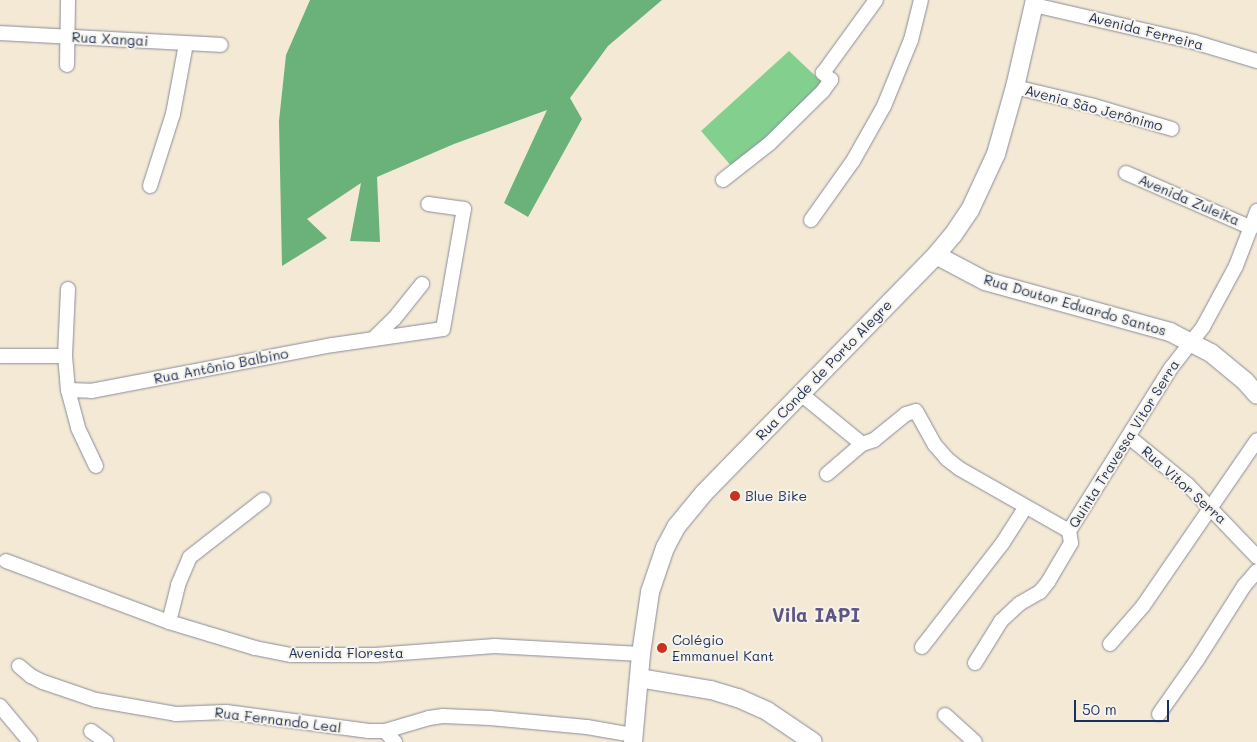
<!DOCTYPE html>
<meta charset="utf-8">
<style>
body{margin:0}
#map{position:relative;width:1257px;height:742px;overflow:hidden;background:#f4e9d5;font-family:Mali,sans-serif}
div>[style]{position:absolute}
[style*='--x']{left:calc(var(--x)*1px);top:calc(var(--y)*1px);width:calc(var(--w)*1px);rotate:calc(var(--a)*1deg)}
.green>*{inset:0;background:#83d08e}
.forest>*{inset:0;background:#6ab279}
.roads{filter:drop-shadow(0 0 1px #888c9a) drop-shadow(0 0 1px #888c9a)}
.minor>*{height:14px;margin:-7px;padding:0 7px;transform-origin:7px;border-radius:7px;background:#fff}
.major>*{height:18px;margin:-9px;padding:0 9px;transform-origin:9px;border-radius:9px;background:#fff}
.dots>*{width:14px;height:14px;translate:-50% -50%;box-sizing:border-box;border:2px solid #f7f3e8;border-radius:50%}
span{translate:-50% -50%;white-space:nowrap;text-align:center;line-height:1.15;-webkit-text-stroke:4px #f7f3e8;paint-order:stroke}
.street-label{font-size:14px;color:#1b2f5e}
.poi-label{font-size:14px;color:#1b2f5e}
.left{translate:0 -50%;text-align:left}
.district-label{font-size:19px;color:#5d5684;font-weight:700}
.scale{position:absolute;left:1074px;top:700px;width:95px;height:22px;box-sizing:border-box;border:2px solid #1b2f5e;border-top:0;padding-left:6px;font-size:15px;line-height:18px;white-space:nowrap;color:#1b2f5e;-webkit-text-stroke:4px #f7f3e8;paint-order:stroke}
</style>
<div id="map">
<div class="green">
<div style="clip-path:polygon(789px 51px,825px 85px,733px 168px,701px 131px)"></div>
</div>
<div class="forest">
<div style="clip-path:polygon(310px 0,662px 0,608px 46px,570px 98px,582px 119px,528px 217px,504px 203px,547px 110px,454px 144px,377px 177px,380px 242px,350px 241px,361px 183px,307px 219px,327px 238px,282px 266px,279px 121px,286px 55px)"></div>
</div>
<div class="roads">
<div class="minor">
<div style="--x:1034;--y:5;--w:164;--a:13"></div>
<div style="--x:1194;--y:42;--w:66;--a:16.8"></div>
<div style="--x:0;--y:33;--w:221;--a:3.1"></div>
<div style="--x:67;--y:65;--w:65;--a:-89.1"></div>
<div style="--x:1015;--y:87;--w:81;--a:13.5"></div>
<div style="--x:1094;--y:106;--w:81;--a:16.4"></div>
<div style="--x:1126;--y:173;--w:137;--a:23.6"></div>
<div style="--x:723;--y:180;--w:60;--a:-38.2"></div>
<div style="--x:770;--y:143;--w:74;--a:-44.5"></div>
<div style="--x:823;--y:91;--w:14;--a:-54"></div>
<div style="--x:831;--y:80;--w:11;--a:-139"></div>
<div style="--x:823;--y:73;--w:90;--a:-54"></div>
<div style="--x:150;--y:186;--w:76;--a:-72.3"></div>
<div style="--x:173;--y:114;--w:71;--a:-79.5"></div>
<div style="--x:811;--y:220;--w:72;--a:-54.6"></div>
<div style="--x:853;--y:161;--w:63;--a:-60.6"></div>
<div style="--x:884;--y:106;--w:71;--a:-67.8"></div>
<div style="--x:911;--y:40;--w:41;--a:-76"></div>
<div style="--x:68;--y:289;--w:67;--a:92.6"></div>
<div style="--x:65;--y:356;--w:34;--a:85"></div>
<div style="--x:68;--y:390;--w:39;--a:75"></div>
<div style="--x:78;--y:428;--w:42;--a:64.7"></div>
<div style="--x:374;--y:338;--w:28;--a:-44"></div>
<div style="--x:394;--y:319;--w:45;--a:-51.3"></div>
<div style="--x:0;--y:356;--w:65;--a:0"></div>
<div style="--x:68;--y:390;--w:23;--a:2"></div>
<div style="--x:91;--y:391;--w:246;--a:-10.8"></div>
<div style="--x:333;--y:345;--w:111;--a:-8.3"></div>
<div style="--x:443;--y:329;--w:122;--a:-80.1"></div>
<div style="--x:464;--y:209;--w:36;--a:-172"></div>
<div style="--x:801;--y:394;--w:79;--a:39.3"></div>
<div style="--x:1129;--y:437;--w:76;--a:39.1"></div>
<div style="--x:1188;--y:485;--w:100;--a:46.2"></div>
<div style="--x:827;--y:474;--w:46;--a:-40.6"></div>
<div style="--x:862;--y:444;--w:13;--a:-18"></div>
<div style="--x:874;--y:440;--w:41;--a:-39.1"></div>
<div style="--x:906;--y:414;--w:10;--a:-17"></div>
<div style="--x:916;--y:411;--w:39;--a:61"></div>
<div style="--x:935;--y:445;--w:18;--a:49"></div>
<div style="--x:947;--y:459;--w:16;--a:38"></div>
<div style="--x:960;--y:469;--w:125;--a:29.6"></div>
<div style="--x:1069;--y:531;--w:192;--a:-58"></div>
<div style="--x:1171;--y:368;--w:52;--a:-52"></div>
<div style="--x:1203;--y:327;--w:69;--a:-61.6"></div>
<div style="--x:1236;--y:266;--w:59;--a:-69.1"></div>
<div style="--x:6;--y:561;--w:174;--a:20.5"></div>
<div style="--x:169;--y:622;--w:90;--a:16.8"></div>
<div style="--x:255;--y:648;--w:37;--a:11"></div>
<div style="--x:291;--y:655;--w:84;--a:0"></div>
<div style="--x:375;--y:655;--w:120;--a:-4.3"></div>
<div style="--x:495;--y:646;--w:146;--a:3.1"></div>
<div style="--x:169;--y:622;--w:38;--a:-76"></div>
<div style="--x:178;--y:585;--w:30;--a:-67"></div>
<div style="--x:190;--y:557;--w:93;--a:-38"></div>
<div style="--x:1110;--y:644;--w:50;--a:-49"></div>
<div style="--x:1143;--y:606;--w:201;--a:-55.5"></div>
<div style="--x:922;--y:647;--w:130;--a:-52.2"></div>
<div style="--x:1002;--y:544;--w:43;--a:-57.4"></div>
<div style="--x:975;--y:663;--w:49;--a:-58.2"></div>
<div style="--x:1001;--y:621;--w:25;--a:-43"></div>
<div style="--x:1019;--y:604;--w:24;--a:-30"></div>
<div style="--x:1040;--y:592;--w:13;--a:-51"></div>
<div style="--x:1048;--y:582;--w:45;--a:-59.5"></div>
<div style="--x:1071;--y:543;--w:12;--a:-99"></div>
<div style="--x:19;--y:666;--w:16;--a:40"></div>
<div style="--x:31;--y:676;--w:13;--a:27"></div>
<div style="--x:43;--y:682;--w:56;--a:18.8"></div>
<div style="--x:96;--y:700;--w:81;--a:9.9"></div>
<div style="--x:176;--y:714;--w:50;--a:-2.3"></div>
<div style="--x:226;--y:712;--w:144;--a:7.6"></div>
<div style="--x:369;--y:731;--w:16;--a:0"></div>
<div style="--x:385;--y:731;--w:46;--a:-16.5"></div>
<div style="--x:429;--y:718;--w:14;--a:-8"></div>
<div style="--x:443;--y:716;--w:47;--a:2.4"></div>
<div style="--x:490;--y:718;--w:97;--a:5.3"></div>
<div style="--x:587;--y:727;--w:47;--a:9.9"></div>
<div style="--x:0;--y:706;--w:47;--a:50.2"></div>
<div style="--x:1159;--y:714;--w:66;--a:-54.9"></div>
<div style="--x:1197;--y:660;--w:88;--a:-57.6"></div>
<div style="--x:1244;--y:586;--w:20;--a:-49"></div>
<div style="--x:945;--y:715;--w:40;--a:42"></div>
<div style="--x:91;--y:731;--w:19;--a:36"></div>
<div style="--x:385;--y:731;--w:15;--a:48"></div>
</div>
<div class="major">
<div style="--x:936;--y:255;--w:55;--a:28"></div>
<div style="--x:985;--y:281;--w:192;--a:15.4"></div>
<div style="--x:1170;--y:332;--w:46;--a:27.1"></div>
<div style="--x:1211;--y:353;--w:44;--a:39.5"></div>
<div style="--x:1245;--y:381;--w:18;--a:49"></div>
<div style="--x:639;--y:678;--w:73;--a:9.5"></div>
<div style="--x:711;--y:690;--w:28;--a:17"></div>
<div style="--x:738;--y:698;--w:32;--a:24"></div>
<div style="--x:767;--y:711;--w:55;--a:34"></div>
<div style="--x:633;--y:742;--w:88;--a:-84.8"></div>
<div style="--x:641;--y:654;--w:63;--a:-81.7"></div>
<div style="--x:650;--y:592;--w:46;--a:-71.2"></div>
<div style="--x:665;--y:548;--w:24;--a:-62"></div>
<div style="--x:676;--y:527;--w:44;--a:-50.5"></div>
<div style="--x:704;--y:493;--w:332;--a:-45.7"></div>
<div style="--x:936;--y:255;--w:26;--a:-50"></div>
<div style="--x:953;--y:235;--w:30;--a:-56"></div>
<div style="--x:970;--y:210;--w:62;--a:-65.1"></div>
<div style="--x:996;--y:154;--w:70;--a:-74.2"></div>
<div style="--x:1015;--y:87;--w:89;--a:-77.1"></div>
</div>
</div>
<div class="dots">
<div style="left:735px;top:496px;background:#c8321e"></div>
<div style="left:662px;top:648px;background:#c8321e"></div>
</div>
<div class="street-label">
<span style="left:1146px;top:31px;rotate:14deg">Avenida Ferreira</span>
<span style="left:110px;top:39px;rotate:3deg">Rua Xangai</span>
<span style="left:1094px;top:108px;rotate:15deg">Avenia São Jerônimo</span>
<span style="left:1189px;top:200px;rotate:23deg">Avenida Zuleika</span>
<span style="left:1075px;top:305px;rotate:16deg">Rua Doutor Eduardo Santos</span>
<span style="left:221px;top:366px;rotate:-11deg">Rua Antônio Balbino</span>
<span style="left:824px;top:370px;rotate:-46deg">Rua Conde de Porto Alegre</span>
<span style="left:1124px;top:444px;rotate:-58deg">Quinta Travessa Vitor Serra</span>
<span style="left:1184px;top:485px;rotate:42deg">Rua Vitor Serra</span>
<span style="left:346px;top:653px">Avenida Floresta</span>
<span style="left:278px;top:720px;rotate:7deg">Rua Fernando Leal</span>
</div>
<div class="poi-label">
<span class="left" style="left:745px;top:496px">Blue Bike</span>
<span class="left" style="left:672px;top:648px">Colégio<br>Emmanuel Kant</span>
</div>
<div class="district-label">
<span style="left:816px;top:615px">Vila IAPI</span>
</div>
<div class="scale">50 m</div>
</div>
